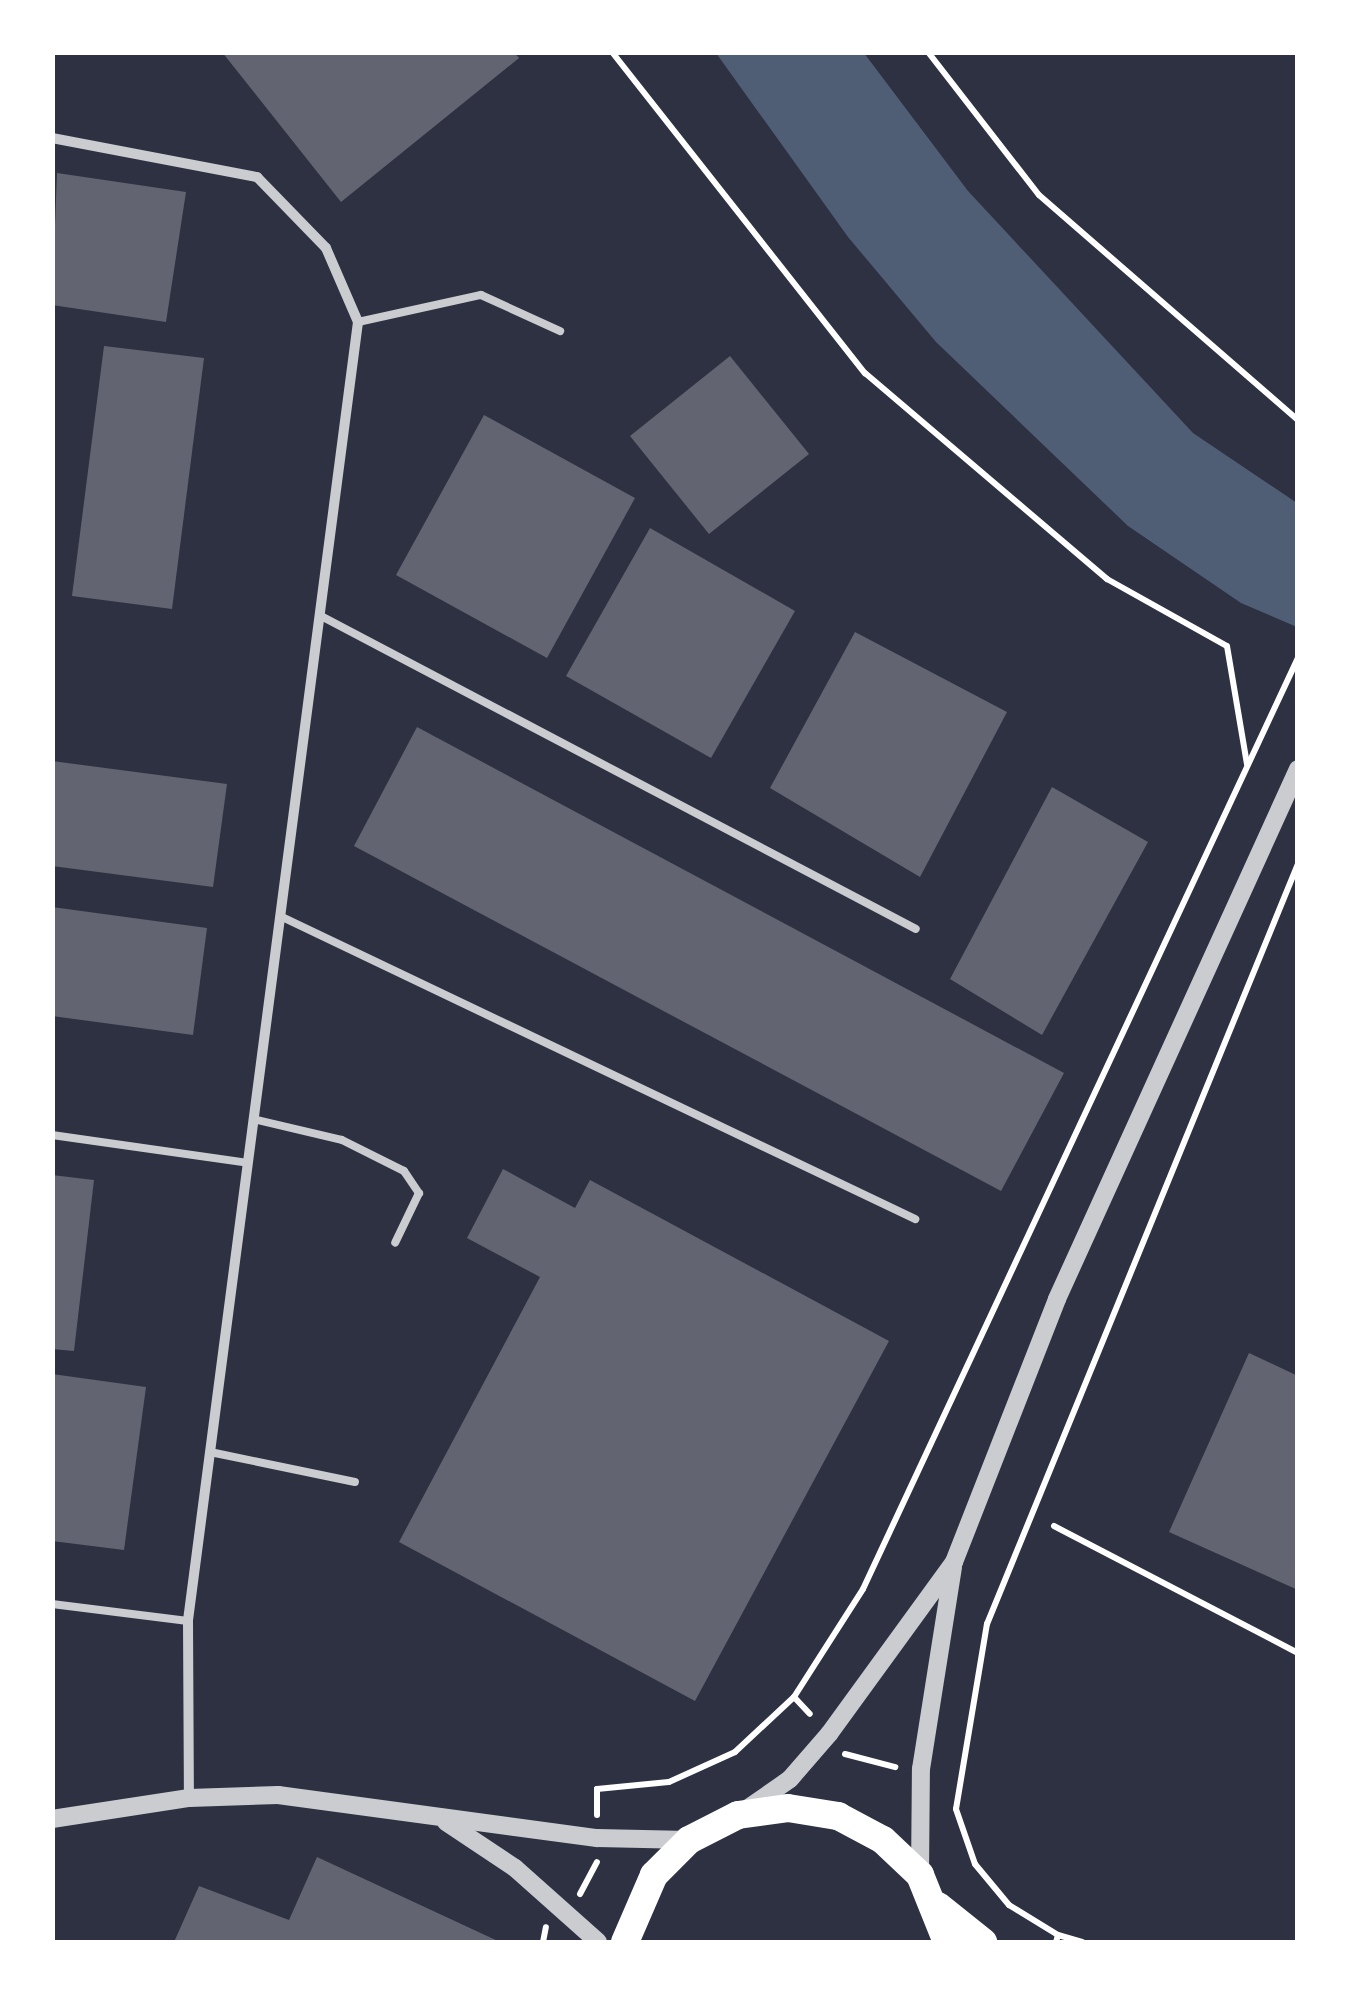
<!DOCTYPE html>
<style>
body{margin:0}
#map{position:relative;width:1350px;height:1995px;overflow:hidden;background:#2d3142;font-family:"Alegreya Sans",sans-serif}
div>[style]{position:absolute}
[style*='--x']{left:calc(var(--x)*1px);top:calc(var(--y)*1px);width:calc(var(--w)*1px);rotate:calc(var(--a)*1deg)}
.water>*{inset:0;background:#4f5d75}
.building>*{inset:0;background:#626471}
.path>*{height:6px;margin:-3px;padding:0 3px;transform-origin:3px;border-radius:3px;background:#fff}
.service>*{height:8px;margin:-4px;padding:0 4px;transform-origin:4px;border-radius:4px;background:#caccd0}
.minor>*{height:10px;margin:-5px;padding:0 5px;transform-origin:5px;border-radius:5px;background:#caccd0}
.tertiary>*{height:18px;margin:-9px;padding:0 9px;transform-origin:9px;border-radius:9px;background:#caccd0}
.trunk>*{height:28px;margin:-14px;padding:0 14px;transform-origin:14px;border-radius:14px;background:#fff}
span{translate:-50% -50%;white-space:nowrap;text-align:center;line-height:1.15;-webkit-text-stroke:8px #fff;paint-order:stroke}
.frame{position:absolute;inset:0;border:55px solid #fff;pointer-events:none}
</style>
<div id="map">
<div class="water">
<div style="clip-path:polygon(716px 53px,864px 53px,968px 191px,1193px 433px,1297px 503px,1297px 627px,1241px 603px,1128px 526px,936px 342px,848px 237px)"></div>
</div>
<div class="building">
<div style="clip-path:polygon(222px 52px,514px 52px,519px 58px,341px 202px)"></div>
<div style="clip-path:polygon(57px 173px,186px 192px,166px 322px,52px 305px)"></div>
<div style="clip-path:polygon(104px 346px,204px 358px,172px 609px,72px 596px)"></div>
<div style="clip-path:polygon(730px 356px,809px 454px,709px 534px,630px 436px)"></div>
<div style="clip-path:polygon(484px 415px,635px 498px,547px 658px,396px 575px)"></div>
<div style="clip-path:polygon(650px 528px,795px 611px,711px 758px,566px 676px)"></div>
<div style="clip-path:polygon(855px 632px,1007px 712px,920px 877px,770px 788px)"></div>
<div style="clip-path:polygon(417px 727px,1064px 1073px,1001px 1191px,354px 846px)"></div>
<div style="clip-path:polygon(52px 761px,227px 784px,213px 887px,52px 866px)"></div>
<div style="clip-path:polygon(1052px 787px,1148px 842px,1042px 1035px,950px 979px)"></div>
<div style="clip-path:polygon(52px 907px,207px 928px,193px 1035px,52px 1016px)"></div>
<div style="clip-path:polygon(503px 1169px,575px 1208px,590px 1180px,889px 1341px,695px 1701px,399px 1542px,540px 1277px,467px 1238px)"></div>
<div style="clip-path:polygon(52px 1175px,94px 1180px,74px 1351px,52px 1349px)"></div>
<div style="clip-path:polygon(1249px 1353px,1298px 1376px,1298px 1590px,1169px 1532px)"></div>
<div style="clip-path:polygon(52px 1374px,146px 1387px,124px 1550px,52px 1541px)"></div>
<div style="clip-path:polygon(317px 1857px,500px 1942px,174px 1942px,199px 1886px,289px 1920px)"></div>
</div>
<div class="path">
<div style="--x:612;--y:52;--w:409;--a:51.8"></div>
<div style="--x:865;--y:373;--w:318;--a:40.4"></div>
<div style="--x:1107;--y:579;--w:137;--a:29.2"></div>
<div style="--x:1227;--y:646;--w:120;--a:80.4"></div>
<div style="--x:928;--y:52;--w:181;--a:52.2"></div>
<div style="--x:1039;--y:195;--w:343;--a:41"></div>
<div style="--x:1054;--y:1526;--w:275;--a:27.5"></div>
<div style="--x:794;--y:1697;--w:23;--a:47"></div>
<div style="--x:845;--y:1754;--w:52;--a:14.6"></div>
<div style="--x:597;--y:1815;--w:26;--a:-90"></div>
<div style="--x:597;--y:1789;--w:72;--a:-5.6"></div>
<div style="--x:669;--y:1782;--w:72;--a:-24.4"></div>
<div style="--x:735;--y:1752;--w:81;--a:-43"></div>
<div style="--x:794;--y:1697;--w:128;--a:-57.4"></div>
<div style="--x:863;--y:1589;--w:1028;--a:-64.96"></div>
<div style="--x:580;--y:1894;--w:36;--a:-62"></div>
<div style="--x:1058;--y:1935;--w:25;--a:16"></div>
<div style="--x:543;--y:1942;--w:15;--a:-79"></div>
<div style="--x:1056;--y:1942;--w:7;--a:-74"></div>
<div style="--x:1058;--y:1935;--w:57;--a:-148.5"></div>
<div style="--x:1009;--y:1905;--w:53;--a:-129.7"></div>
<div style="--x:975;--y:1864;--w:58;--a:-109.1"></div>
<div style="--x:956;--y:1809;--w:188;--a:-80.5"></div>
<div style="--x:987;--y:1624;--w:821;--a:-67.75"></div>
</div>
<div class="service">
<div style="--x:358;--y:322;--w:126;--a:-12.4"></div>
<div style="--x:481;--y:295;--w:87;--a:24.5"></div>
<div style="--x:321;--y:616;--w:672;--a:27.75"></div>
<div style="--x:280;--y:916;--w:704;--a:25.51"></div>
<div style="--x:253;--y:1119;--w:91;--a:13.3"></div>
<div style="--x:342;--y:1140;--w:69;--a:26.6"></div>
<div style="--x:404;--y:1171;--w:27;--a:56"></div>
<div style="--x:419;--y:1193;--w:55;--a:115.6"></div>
<div style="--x:52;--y:1135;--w:198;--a:8.1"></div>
<div style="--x:210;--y:1452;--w:148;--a:11.7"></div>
<div style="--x:52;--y:1604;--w:137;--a:7.1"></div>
</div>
<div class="minor">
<div style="--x:52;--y:138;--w:209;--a:10.8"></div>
<div style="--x:257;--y:177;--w:99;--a:45.8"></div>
<div style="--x:326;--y:248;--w:81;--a:66.6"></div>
<div style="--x:358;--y:322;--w:1310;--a:97.46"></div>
<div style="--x:188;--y:1621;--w:177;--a:89.7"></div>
</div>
<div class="tertiary">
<div style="--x:747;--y:1809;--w:52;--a:-34.9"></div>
<div style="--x:790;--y:1779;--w:60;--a:-49.1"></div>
<div style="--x:829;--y:1734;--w:213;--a:-54"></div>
<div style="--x:954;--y:1562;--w:282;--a:-68.6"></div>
<div style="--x:1057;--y:1299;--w:582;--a:-65.55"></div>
<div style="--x:52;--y:1819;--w:139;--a:-8.7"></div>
<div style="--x:189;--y:1798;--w:89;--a:-1.9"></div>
<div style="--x:278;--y:1795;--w:322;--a:7.7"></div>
<div style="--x:597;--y:1838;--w:92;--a:1.2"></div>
<div style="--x:446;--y:1822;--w:83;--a:33.7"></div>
<div style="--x:515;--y:1868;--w:111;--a:41.7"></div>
<div style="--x:920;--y:1875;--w:106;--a:-89.5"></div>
<div style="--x:921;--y:1769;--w:205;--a:-81"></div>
</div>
<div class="trunk">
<div style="--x:938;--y:1906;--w:58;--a:38.7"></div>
<div style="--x:625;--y:1942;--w:73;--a:-66.6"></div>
<div style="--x:654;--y:1875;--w:49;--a:-45"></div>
<div style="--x:689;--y:1840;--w:55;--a:-27"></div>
<div style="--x:738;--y:1815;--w:50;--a:-8"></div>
<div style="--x:788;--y:1808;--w:51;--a:9.1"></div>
<div style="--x:838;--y:1816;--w:51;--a:28.1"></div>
<div style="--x:883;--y:1840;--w:51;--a:43.4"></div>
<div style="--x:920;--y:1875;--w:72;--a:68.1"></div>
</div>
<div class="frame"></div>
</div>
